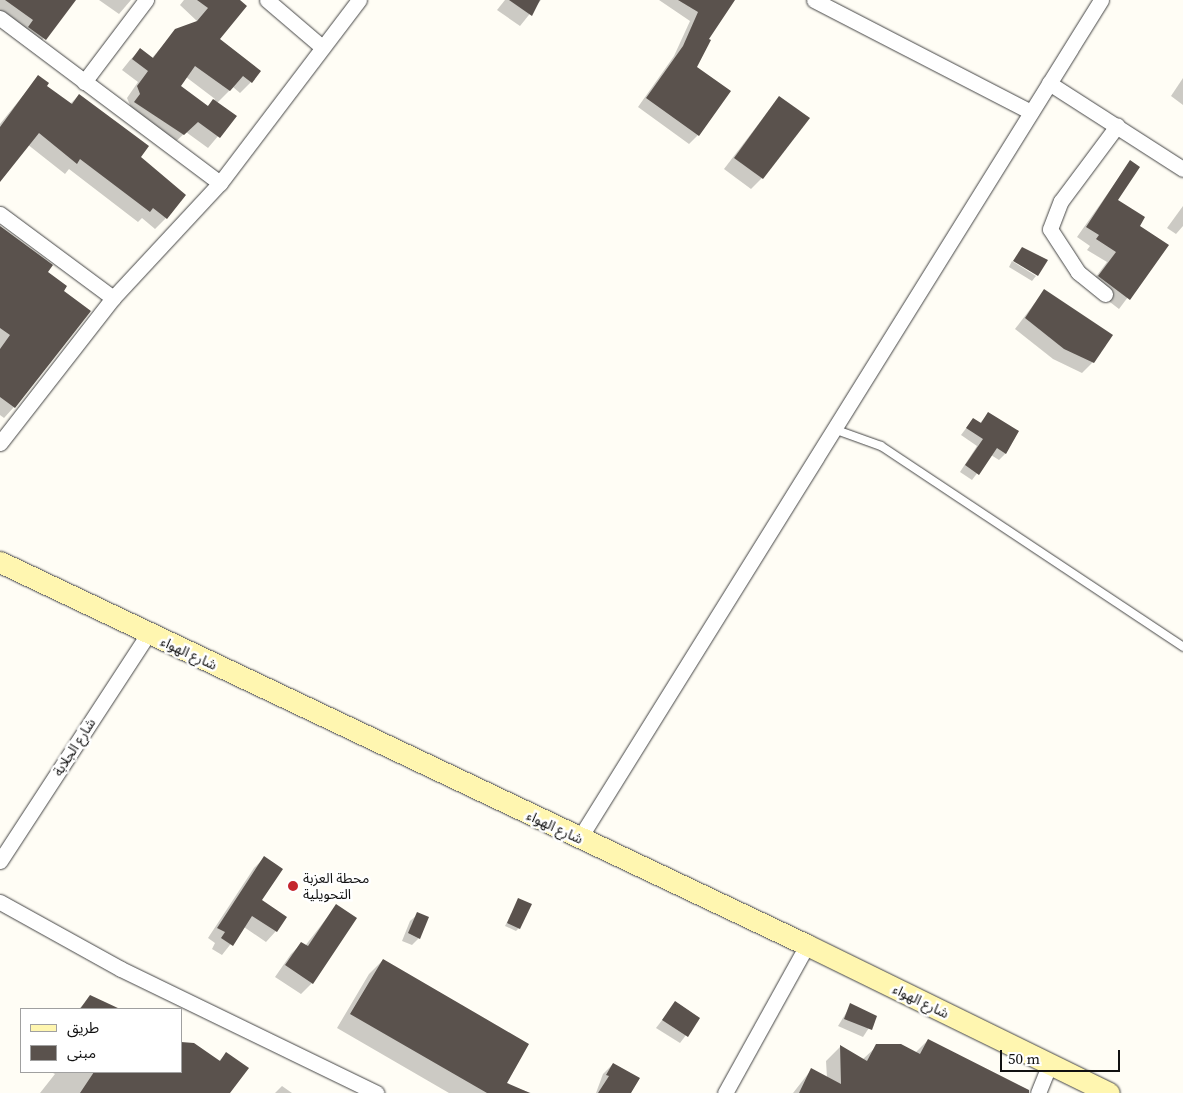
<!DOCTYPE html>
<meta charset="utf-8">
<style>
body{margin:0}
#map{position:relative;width:1183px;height:1093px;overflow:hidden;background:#fffdf5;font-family:"Source Serif 4","Noto Sans Arabic",serif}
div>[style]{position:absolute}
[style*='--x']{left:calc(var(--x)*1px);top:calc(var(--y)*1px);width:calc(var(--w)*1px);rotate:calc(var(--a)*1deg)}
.shadow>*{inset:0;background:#0003}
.building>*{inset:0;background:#5a524d}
.roads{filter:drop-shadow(0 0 1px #444) drop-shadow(0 0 1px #444)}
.lane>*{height:8px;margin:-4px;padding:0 4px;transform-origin:4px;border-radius:4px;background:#fff}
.street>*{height:15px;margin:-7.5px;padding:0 7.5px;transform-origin:7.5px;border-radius:7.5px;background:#fff}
.secondary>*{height:21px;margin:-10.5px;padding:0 10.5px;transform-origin:10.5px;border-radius:10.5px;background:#fff6b0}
.dots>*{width:14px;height:14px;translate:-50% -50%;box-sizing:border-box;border:2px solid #fff;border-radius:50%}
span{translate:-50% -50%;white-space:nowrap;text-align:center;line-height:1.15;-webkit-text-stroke:5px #fff;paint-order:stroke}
.street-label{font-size:14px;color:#111}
.poi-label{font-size:14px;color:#111}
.left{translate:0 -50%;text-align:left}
.legend{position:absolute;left:20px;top:1008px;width:162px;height:65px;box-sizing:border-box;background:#fff;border:1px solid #a0a0a0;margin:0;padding:6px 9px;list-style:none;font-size:15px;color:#111}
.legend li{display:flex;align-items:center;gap:10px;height:25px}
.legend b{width:25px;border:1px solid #a0a0a0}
.scale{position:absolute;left:1000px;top:1050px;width:120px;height:22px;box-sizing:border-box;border:2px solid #111;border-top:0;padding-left:6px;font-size:15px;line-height:18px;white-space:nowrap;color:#111;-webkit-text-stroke:4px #fff;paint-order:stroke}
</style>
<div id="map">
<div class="shadow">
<div style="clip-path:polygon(0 0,74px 0,35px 49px,0 17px)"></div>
<div style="clip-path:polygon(99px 0,131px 0,119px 14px)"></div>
<div style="clip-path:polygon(evenodd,184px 0,238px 0,219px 40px,251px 82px,240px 93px,233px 87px,217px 103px,235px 116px,208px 148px,186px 132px,172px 145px,124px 113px,130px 105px,127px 98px,138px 82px,122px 70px,130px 60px,140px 50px,152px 58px,176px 30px,198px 22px,180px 5px,184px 0,186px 77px,215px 99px,207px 107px,179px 86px,186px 77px)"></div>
<div style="clip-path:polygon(505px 0,541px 0,520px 26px,497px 10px)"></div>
<div style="clip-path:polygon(659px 0,730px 0,707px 39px,695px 67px,698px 135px,689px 144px,638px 107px,674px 56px,690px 21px)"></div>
<div style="clip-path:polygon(38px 77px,45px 86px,70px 104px,79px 95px,140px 157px,166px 218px,155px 229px,142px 218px,138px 222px,69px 169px,65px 174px,27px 144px,0 178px,0 124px)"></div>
<div style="clip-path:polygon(1183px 78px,1183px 105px,1171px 96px)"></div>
<div style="clip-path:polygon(779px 97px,762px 178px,751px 189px,724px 169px)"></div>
<div style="clip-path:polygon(1130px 162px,1116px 200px,1138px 226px,1167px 245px,1119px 309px,1089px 286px,1107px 262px,1087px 250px,1090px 246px,1077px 237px)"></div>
<div style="clip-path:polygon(1183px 206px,1183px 226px,1176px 234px,1167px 228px)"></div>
<div style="clip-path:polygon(0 227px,46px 272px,14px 407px,4px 418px,0 415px)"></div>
<div style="clip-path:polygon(1012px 261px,1036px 276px,1032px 281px,1009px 267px)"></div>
<div style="clip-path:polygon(1044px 291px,1093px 362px,1082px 373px,1053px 359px,1015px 329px)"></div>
<div style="clip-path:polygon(988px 414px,1018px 432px,1005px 454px,999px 460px,991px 455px,972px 480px,960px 472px,977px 446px,961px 435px,973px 419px,980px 423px)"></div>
<div style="clip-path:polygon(264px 858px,261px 901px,276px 931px,266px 942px,244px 927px,222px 955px,212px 949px,215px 943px,208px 938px,254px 868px)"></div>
<div style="clip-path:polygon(519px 899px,519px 928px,516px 931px,505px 926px)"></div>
<div style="clip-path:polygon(336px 906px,312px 983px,301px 994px,275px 977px,291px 954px,302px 943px,305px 946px)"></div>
<div style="clip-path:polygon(418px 914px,419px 938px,412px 945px,402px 941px,410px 921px)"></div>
<div style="clip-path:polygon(383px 960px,505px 1084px,531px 1093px,449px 1093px,337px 1028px,369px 974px)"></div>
<div style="clip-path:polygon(90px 997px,113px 1007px,79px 1009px)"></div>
<div style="clip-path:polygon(676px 1002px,699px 1018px,680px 1043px,656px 1028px)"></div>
<div style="clip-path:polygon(851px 1005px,876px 1017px,863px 1037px,838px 1026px)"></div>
<div style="clip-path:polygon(928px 1040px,1021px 1093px,793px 1093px,811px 1070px,827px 1078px,826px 1061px,840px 1047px,862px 1060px,877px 1046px,915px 1053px)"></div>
<div style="clip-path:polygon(226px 1054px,230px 1093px,40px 1093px,55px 1074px,51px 1072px,181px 1072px,219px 1061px)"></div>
<div style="clip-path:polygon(613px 1064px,628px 1093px,596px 1093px,603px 1074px)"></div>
<div style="clip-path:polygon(282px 1086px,292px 1093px,275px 1093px)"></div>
</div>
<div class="building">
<div style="clip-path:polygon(5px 0,76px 0,46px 40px,28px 27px,33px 20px)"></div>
<div style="clip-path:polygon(197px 0,240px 0,247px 6px,220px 39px,261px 71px,252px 83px,243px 76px,230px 91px,195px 66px,181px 86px,208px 106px,213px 99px,237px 116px,220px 138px,198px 122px,184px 135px,134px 102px,140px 94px,137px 86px,148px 71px,132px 59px,140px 48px,153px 58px,175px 29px,197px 21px,208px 8px)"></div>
<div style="clip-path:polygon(509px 0,540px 0,532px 16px)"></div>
<div style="clip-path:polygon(678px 0,735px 0,709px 39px,711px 40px,697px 67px,731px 91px,699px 136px,646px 98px,683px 46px,698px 12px)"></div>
<div style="clip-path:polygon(38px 75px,49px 83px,47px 86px,72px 104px,79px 94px,149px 146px,141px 157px,186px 195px,167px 219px,153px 208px,150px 212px,80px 159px,77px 164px,39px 133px,0 182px,0 127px)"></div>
<div style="clip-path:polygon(779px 96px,810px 118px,763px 179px,734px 158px)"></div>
<div style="clip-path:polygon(1130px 160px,1140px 167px,1118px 200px,1145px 217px,1140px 226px,1169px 245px,1130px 300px,1098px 276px,1116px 252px,1096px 239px,1099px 235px,1086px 227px)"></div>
<div style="clip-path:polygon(0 226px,53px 265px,48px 272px,67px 286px,64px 291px,91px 311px,15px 408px,0 397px,0 349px,10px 335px,0 328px)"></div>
<div style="clip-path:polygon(1022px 247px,1048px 260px,1038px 276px,1013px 261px)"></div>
<div style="clip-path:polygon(1044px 289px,1113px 335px,1094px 363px,1064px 349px,1025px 318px)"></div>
<div style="clip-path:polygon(988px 412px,1019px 431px,1006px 454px,997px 448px,979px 475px,965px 465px,983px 439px,966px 428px,973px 418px,981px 423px)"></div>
<div style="clip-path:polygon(264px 856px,283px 869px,262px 900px,287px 917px,277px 932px,252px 916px,233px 946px,221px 938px,225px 932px,217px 928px)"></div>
<div style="clip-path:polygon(518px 898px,532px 904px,520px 929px,507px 923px)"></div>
<div style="clip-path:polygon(336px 904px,357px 918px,313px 984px,285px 965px,301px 942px,308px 946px)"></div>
<div style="clip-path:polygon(417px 912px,429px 917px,420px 939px,408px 933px)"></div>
<div style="clip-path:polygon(383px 959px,529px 1044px,507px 1083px,530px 1093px,487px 1093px,350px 1014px)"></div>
<div style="clip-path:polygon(90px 995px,120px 1009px,80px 1009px)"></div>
<div style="clip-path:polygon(675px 1001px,700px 1018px,688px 1037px,662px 1020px)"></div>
<div style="clip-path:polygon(850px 1003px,877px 1016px,872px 1030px,844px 1019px)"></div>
<div style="clip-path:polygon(928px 1039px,1029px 1090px,1029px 1093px,799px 1093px,811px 1068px,841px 1084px,840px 1045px,867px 1061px,876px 1044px,901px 1044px,920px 1054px)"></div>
<div style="clip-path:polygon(181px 1042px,194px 1043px,220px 1061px,226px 1052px,249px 1068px,230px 1093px,80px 1093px,94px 1072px,181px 1072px)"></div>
<div style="clip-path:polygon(613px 1063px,640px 1078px,631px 1093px,598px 1093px,609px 1076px,606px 1075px)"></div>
</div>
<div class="roads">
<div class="lane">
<div style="--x:834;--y:429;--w:50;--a:19.9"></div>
<div style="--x:881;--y:446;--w:363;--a:33.6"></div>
</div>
<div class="street">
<div style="--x:267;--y:0;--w:72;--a:40.5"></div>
<div style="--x:814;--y:0;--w:244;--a:27.3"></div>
<div style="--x:0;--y:18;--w:275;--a:36.9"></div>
<div style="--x:84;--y:82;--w:103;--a:-52.9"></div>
<div style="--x:1049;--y:83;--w:159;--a:32.7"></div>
<div style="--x:0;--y:214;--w:141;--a:36.6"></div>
<div style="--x:1105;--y:294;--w:35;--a:-141"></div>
<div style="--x:1078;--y:272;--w:51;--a:-123.1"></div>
<div style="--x:1050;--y:229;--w:30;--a:-69"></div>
<div style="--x:1061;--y:201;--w:94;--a:-53.3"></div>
<div style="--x:0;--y:443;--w:184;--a:-52.1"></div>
<div style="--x:113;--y:298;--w:157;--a:-47.1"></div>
<div style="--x:220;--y:183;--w:230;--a:-52.8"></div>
<div style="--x:579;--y:839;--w:988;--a:-58.11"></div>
<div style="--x:0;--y:861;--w:271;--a:-56.9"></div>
<div style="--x:0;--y:902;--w:138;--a:29"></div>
<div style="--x:121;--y:969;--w:284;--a:25.9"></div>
<div style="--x:725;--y:1093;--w:169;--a:-61"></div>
<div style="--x:1038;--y:1093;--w:31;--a:-68"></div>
</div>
<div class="secondary">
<div style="--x:0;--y:562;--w:893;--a:25.39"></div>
<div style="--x:807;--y:945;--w:336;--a:26.1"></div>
</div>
</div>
<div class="dots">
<div style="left:293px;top:886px;background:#c4262e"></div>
</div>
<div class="street-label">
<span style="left:189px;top:653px;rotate:25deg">شارع الهواء</span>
<span style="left:74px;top:747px;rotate:-57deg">شارع الجلابة</span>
<span style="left:555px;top:827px;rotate:25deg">شارع الهواء</span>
<span style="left:921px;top:1001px;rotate:26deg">شارع الهواء</span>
</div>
<div class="poi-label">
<span class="left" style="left:303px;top:886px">محطة العزبة<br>التحويلية</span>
</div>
<ul class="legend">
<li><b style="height:6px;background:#fff6b0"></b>طريق</li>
<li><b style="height:14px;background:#5a524d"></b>مبنى</li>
</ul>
<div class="scale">50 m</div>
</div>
